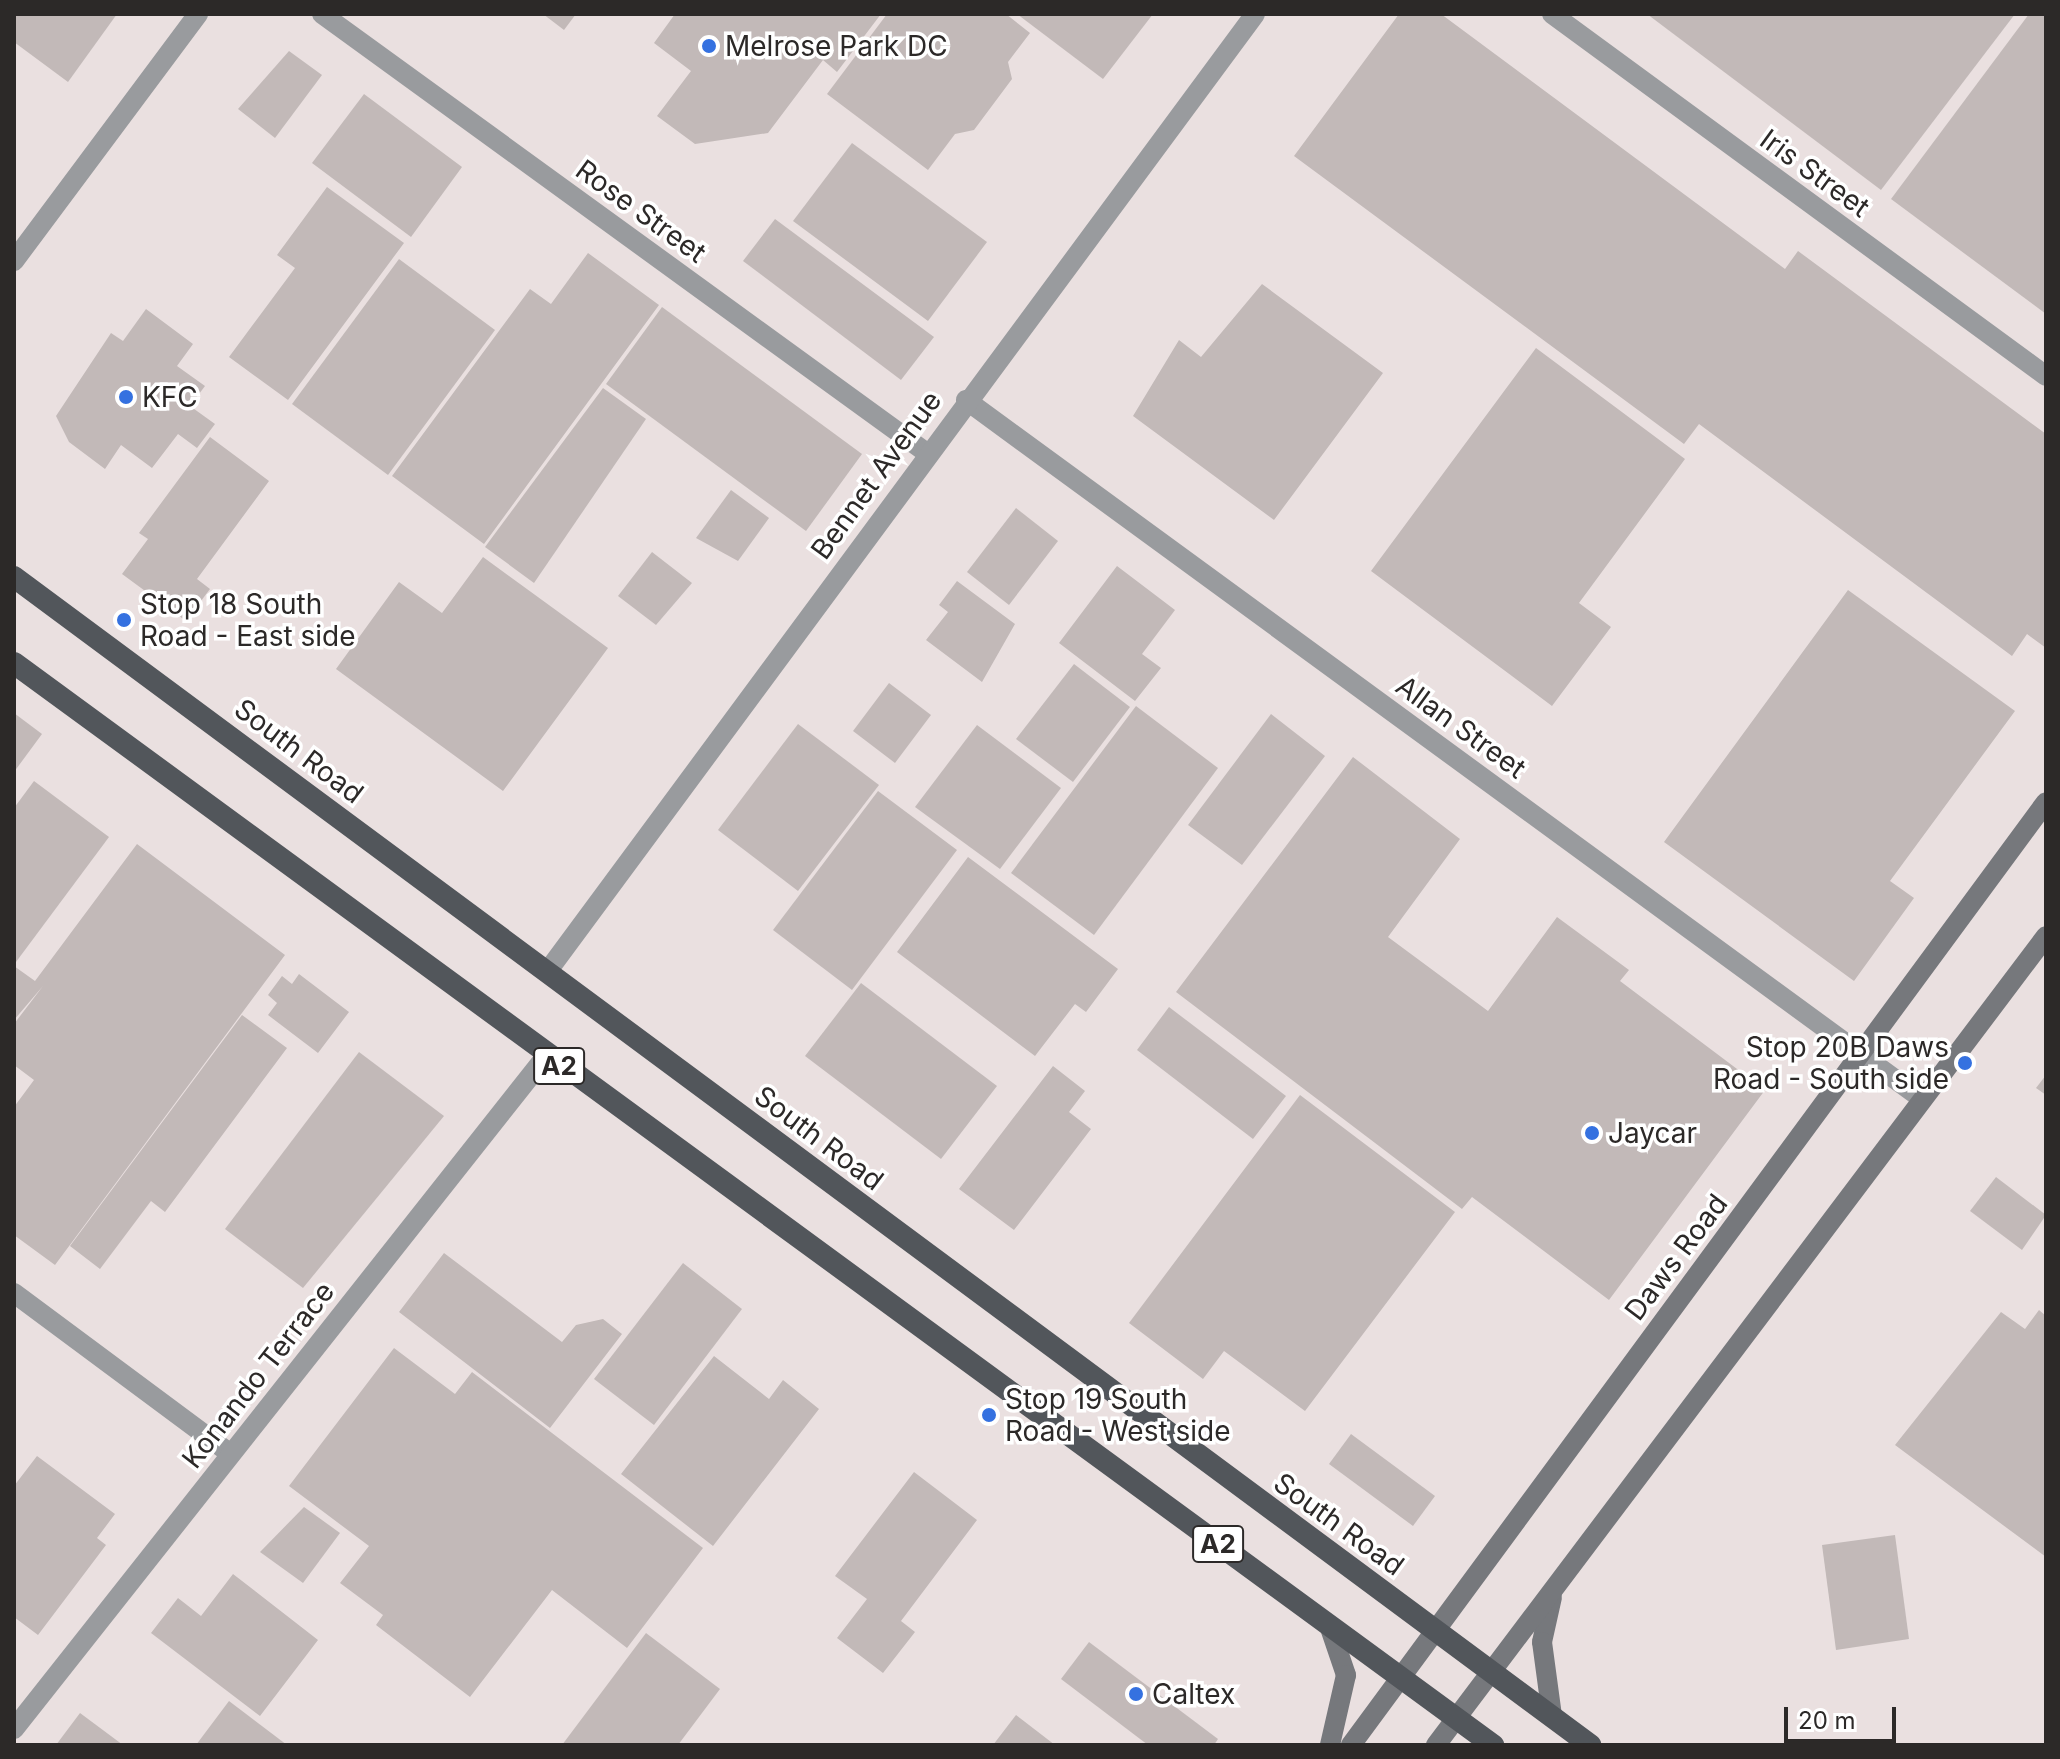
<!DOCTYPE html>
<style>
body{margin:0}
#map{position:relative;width:2060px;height:1759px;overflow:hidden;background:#eae0e0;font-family:Inter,sans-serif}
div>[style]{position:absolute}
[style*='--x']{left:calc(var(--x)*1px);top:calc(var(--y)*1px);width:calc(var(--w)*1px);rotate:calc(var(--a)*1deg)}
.building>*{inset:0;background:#c2b9b8}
.minor>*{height:20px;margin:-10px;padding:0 10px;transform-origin:10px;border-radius:10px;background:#999b9e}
.secondary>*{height:20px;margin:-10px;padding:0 10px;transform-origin:10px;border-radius:10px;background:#76787c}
.trunk>*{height:22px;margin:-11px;padding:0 11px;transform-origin:11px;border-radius:11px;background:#52565b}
.dots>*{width:22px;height:22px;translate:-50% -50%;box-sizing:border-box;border:4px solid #fff;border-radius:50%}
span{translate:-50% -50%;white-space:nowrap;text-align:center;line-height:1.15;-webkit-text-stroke:7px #fff;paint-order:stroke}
.shield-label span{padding:2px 6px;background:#fff;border:2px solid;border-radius:6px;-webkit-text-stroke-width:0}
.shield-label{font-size:26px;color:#2c2928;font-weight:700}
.poi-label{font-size:28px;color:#2c2928}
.left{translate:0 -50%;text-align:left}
.right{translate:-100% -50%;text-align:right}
.street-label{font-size:28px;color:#2c2928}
.frame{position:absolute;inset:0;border:16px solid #2c2928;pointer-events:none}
.scale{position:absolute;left:1784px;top:1707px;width:112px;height:36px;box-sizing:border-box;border:4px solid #2c2928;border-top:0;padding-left:10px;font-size:24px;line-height:28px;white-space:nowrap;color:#2c2928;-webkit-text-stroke:6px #fff;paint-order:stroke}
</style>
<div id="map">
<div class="building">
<div style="clip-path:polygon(14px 14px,117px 14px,68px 82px,14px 42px)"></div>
<div style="clip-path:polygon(543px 14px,576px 14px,564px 30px)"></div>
<div style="clip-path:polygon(675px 14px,881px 14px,837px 72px,823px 60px,768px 133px,695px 144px,657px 116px,691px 71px,654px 43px)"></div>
<div style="clip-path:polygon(887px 14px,1006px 14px,1030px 33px,1008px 62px,1012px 79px,974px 130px,955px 134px,928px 170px,827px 94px)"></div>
<div style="clip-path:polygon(1017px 14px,1153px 14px,1103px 79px)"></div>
<div style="clip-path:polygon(1399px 14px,1441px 14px,1785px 269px,1798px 251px,2046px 434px,2046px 648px,2027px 634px,2012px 656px,1699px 424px,1684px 444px,1294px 156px)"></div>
<div style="clip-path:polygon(1647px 14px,2015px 14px,1881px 190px)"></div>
<div style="clip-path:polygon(2029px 14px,2046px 14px,2046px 314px,1891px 199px)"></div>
<div style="clip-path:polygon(289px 51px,322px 75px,275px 138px,238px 109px)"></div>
<div style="clip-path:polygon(364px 94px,462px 167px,411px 237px,312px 163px)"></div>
<div style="clip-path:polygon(852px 143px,987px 242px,928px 321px,793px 221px)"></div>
<div style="clip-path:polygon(327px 187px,404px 243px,288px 400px,229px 357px,295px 268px,277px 255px)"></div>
<div style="clip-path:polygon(775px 219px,934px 337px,901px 380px,743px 261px)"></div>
<div style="clip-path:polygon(588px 253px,659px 305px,484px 544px,392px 476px,530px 289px,551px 304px)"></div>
<div style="clip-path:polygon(399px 259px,495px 330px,388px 475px,292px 404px)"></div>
<div style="clip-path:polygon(1262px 284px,1383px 373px,1274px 520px,1133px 416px,1179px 340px,1201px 357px)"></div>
<div style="clip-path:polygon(662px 307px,862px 454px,806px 531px,606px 384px)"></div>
<div style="clip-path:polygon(146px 309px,193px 344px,177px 366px,205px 386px,190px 406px,215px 424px,197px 448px,178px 434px,152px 468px,121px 445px,105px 469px,69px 442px,56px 416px,111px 333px,123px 341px)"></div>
<div style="clip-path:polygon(1536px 348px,1685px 459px,1579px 603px,1611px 627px,1552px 706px,1371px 571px)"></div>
<div style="clip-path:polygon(603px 388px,646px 419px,534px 583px,485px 547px)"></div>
<div style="clip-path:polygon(210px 437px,269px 481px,197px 579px,210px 589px,186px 621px,122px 574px,148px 539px,139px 533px)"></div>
<div style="clip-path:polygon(731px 490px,769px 518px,738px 561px,696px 538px)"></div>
<div style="clip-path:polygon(1016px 508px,1058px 541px,1009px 605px,967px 572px)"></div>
<div style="clip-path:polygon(652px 552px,692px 583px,656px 625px,618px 596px)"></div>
<div style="clip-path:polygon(483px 557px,608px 648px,503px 791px,336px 669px,399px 582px,442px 613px)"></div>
<div style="clip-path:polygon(1117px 566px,1175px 610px,1142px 654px,1161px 668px,1135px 701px,1059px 643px)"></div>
<div style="clip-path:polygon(957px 581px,1015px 624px,982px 682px,926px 640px,948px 612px,939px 605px)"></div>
<div style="clip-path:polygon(1848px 590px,2015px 711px,1890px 881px,1914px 898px,1854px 981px,1664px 842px)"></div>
<div style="clip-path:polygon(1074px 664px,1130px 707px,1073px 782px,1016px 739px)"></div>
<div style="clip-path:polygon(889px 683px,931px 715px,895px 763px,853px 731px)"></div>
<div style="clip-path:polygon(1136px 706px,1218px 768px,1094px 935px,1011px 873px)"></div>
<div style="clip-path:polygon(14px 713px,42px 734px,14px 772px)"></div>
<div style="clip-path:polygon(1271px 714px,1325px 756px,1242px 865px,1188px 825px)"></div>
<div style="clip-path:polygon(798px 724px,879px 785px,798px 891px,718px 830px)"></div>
<div style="clip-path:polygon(977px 725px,1061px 788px,1000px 869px,915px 807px)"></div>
<div style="clip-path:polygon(1353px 757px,1460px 839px,1388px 937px,1488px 1011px,1557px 917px,1629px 970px,1620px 981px,1765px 1090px,1609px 1300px,1472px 1197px,1462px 1209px,1176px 992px)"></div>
<div style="clip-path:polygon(34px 781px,109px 837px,16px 962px,14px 808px)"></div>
<div style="clip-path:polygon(878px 791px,957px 850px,852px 990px,773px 930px)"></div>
<div style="clip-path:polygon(137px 844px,285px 955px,55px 1265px,14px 1235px,14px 1107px,34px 1080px,14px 1065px,14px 1024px,43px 986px,14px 1020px,14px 966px,35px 981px)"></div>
<div style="clip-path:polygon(968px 857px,1118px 969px,1086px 1012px,1075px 1004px,1035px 1056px,897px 952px)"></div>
<div style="clip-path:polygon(299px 974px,349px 1012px,318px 1053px,268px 1015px,277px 1003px,268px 995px,282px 976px,292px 984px)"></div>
<div style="clip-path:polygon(861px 983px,997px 1086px,941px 1159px,805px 1056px)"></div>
<div style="clip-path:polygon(1169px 1007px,1286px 1096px,1253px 1139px,1137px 1050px)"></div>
<div style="clip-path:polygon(242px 1015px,287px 1048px,165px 1212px,151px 1201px,100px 1269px,70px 1246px)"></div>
<div style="clip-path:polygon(359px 1052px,444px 1116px,303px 1288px,225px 1229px)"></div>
<div style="clip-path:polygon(1053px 1066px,1085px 1091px,1069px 1112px,1091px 1129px,1014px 1230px,959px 1189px)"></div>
<div style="clip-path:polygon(2046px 1075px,2046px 1095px,2036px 1088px)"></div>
<div style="clip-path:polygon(1300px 1095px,1455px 1212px,1305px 1411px,1224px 1351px,1203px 1379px,1129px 1323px)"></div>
<div style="clip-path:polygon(1996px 1177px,2046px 1215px,2022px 1250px,1970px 1211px)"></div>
<div style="clip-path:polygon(444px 1253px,562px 1342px,576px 1325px,603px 1319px,622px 1334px,550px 1428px,399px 1312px)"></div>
<div style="clip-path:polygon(683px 1263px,742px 1309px,654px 1425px,594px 1379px)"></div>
<div style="clip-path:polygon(2039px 1310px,2046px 1316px,2046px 1557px,1895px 1445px,2001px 1312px,2025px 1329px)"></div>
<div style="clip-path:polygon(394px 1348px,455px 1394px,472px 1372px,703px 1548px,627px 1648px,552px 1590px,470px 1697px,376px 1625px,383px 1615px,340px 1583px,369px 1546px,289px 1486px)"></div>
<div style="clip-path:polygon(714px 1356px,769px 1399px,783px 1380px,819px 1409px,713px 1546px,621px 1474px)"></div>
<div style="clip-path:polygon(1351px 1434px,1435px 1496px,1413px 1526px,1329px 1464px)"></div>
<div style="clip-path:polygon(37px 1456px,115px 1514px,97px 1538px,106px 1545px,38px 1635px,14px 1617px,14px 1486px)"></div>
<div style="clip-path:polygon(914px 1472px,977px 1520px,901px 1621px,915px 1632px,883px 1673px,837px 1638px,867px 1599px,835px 1576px)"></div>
<div style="clip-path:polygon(304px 1507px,340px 1533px,303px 1583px,260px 1552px)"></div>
<div style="clip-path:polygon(1895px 1535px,1909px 1639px,1836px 1650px,1822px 1545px)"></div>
<div style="clip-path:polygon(233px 1574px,318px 1640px,260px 1716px,151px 1633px,178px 1598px,201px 1616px)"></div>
<div style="clip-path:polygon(646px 1633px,720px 1689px,678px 1745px,562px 1745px)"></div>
<div style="clip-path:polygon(1089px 1642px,1218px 1739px,1214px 1745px,1148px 1745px,1061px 1679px)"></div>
<div style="clip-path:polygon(229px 1701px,287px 1745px,196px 1745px)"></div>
<div style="clip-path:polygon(80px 1713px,123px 1745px,56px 1745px)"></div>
<div style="clip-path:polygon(1016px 1715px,1055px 1745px,993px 1745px)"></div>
</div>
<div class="minor">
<div style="--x:322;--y:14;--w:747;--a:35.97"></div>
<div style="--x:1552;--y:14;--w:612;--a:36.23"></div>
<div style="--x:14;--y:261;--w:308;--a:-53.3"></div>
<div style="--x:966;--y:400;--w:1184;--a:36.17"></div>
<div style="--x:547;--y:972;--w:1191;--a:-53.53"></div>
<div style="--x:14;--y:1293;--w:270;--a:36.6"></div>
<div style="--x:14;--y:1729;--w:858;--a:-51.67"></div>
</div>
<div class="secondary">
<div style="--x:1552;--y:1597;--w:46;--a:102.5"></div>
<div style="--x:1542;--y:1642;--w:75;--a:82.3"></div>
<div style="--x:1329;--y:1625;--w:53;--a:71.2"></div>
<div style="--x:1346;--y:1675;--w:72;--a:102.9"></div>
<div style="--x:1351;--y:1745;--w:1171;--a:-53.61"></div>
<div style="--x:1436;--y:1745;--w:1013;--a:-52.98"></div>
</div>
<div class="trunk">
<div style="--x:14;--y:577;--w:1962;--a:36.54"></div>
<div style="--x:14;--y:663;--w:1833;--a:36.19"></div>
</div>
<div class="dots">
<div style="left:709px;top:46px;background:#3571e0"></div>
<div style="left:126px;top:397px;background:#3571e0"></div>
<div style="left:124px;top:620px;background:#3571e0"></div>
<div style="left:1965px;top:1063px;background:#3571e0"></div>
<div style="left:1592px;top:1133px;background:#3571e0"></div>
<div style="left:989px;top:1415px;background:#3571e0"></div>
<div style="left:1136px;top:1694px;background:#3571e0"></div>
</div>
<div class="shield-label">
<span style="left:559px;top:1066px">A2</span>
<span style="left:1218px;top:1544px">A2</span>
</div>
<div class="poi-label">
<span class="left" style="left:725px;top:46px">Melrose Park DC</span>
<span class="left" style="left:142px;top:397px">KFC</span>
<span class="left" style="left:140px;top:620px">Stop 18 South<br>Road - East side</span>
<span class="right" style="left:1949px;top:1063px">Stop 20B Daws<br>Road - South side</span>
<span class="left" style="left:1608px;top:1133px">Jaycar</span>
<span class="left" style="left:1005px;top:1415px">Stop 19 South<br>Road - West side</span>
<span class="left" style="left:1152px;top:1694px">Caltex</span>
</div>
<div class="street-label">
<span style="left:1815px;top:173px;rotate:36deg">Iris Street</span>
<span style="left:641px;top:211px;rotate:36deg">Rose Street</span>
<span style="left:876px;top:475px;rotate:-54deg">Bennet Avenue</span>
<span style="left:1461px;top:727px;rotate:36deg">Allan Street</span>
<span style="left:299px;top:751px;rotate:37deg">South Road</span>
<span style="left:819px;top:1138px;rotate:37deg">South Road</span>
<span style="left:1676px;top:1257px;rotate:-53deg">Daws Road</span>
<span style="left:258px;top:1375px;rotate:-52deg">Konando Terrace</span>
<span style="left:1339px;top:1524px;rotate:36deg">South Road</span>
</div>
<div class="frame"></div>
<div class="scale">20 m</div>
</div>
